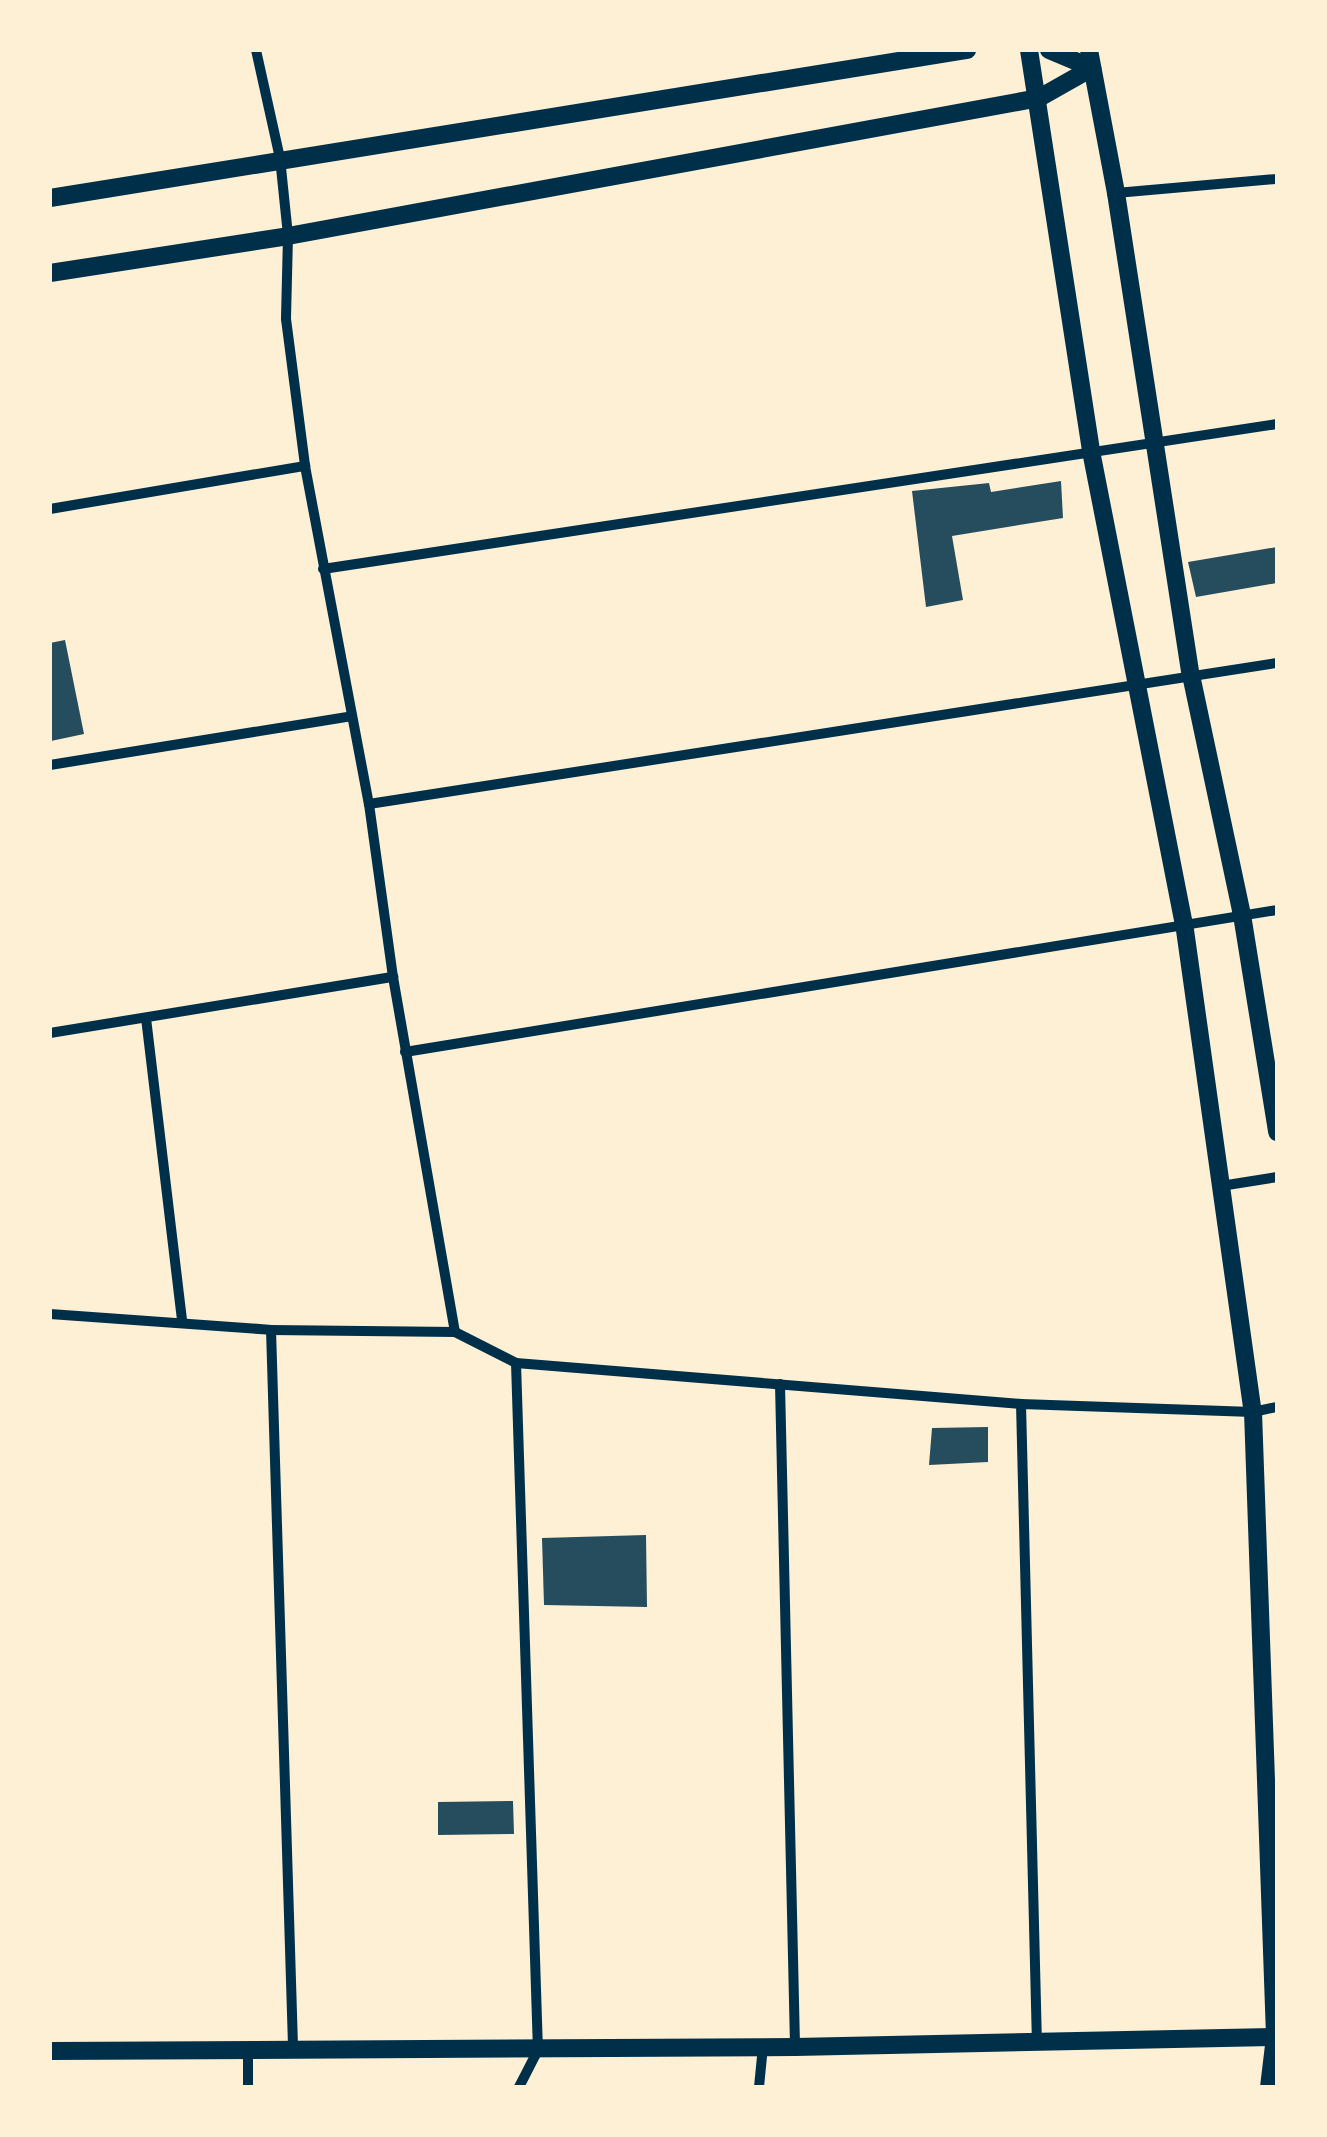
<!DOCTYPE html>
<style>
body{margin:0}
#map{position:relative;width:1327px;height:2137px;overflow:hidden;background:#fdf0d5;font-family:"PT Sans Narrow",sans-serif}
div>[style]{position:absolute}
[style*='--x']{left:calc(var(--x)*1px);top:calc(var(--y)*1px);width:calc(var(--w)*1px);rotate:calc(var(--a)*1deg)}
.building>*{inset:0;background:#264d5e}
.minor>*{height:10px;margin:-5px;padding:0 5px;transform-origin:5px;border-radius:5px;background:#003049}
.tertiary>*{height:18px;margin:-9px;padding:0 9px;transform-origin:9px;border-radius:9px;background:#003049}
span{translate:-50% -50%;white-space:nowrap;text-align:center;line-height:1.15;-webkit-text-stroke:9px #fdf0d5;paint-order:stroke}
.frame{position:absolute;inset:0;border:52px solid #fdf0d5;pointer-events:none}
</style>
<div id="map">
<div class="building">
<div style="clip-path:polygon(1061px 481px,1063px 518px,952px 536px,963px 600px,926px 607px,912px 491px,989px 483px,991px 492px)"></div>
<div style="clip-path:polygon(1277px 547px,1277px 583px,1196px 597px,1188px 562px)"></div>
<div style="clip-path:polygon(65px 640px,84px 734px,51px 741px,50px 643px)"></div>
<div style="clip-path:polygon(988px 1427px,988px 1462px,929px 1465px,932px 1428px)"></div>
<div style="clip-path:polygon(646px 1535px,647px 1607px,544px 1605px,542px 1538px)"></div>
<div style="clip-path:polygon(513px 1801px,514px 1834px,438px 1835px,438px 1802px)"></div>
</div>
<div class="minor">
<div style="--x:256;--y:50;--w:111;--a:77.5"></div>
<div style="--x:280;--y:158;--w:78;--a:84.1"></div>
<div style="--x:288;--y:236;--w:83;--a:91.4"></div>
<div style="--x:286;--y:319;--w:148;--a:82.6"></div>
<div style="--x:305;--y:466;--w:344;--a:79.3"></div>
<div style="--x:369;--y:804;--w:175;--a:82.1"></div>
<div style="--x:393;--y:977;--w:360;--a:80.1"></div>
<div style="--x:1116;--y:193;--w:162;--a:-5"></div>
<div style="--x:50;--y:509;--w:259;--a:-9.6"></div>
<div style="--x:323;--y:569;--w:965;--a:-8.64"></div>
<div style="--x:50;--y:765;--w:306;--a:-9.2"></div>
<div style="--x:369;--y:804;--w:919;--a:-8.83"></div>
<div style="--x:146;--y:1018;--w:305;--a:83.2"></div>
<div style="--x:50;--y:1033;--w:348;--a:-9.3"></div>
<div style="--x:405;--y:1052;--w:883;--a:-9.25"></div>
<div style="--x:1221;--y:1186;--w:57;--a:-9.1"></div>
<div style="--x:50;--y:1314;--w:222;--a:4.1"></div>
<div style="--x:271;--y:1330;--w:184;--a:0.6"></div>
<div style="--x:455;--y:1332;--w:68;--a:26.9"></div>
<div style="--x:516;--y:1363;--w:507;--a:4.64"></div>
<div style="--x:1021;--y:1404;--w:232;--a:2"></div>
<div style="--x:1253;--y:1412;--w:25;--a:-12"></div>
<div style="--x:271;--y:1330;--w:718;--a:88.24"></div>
<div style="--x:516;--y:1363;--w:687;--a:88.17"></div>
<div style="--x:538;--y:2050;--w:42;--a:117.2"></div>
<div style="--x:780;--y:1384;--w:663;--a:88.7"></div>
<div style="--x:1021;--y:1404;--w:639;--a:88.57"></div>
<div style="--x:248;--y:2087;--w:39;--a:-90"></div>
<div style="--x:759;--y:2087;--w:41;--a:-84.4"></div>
</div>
<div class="tertiary">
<div style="--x:1029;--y:50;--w:406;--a:81.2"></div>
<div style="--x:1091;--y:451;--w:481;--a:78.9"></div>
<div style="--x:1184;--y:923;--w:494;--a:82"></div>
<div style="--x:1253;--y:1412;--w:625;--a:87.98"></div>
<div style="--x:1275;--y:2037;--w:50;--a:96.8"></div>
<div style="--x:1049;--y:50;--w:47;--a:22.7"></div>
<div style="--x:1089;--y:50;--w:146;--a:79.3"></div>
<div style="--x:1116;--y:193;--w:488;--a:81.2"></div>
<div style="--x:1191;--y:675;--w:245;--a:78"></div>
<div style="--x:1242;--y:915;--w:220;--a:80.8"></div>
<div style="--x:50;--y:198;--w:929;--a:-9.17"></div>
<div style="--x:50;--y:273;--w:241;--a:-8.8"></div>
<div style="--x:288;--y:236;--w:764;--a:-10.41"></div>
<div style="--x:1039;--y:98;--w:61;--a:-29.5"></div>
<div style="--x:50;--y:2051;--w:745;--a:-0.31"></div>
<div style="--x:795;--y:2047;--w:482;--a:-1.2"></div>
</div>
<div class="frame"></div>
</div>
